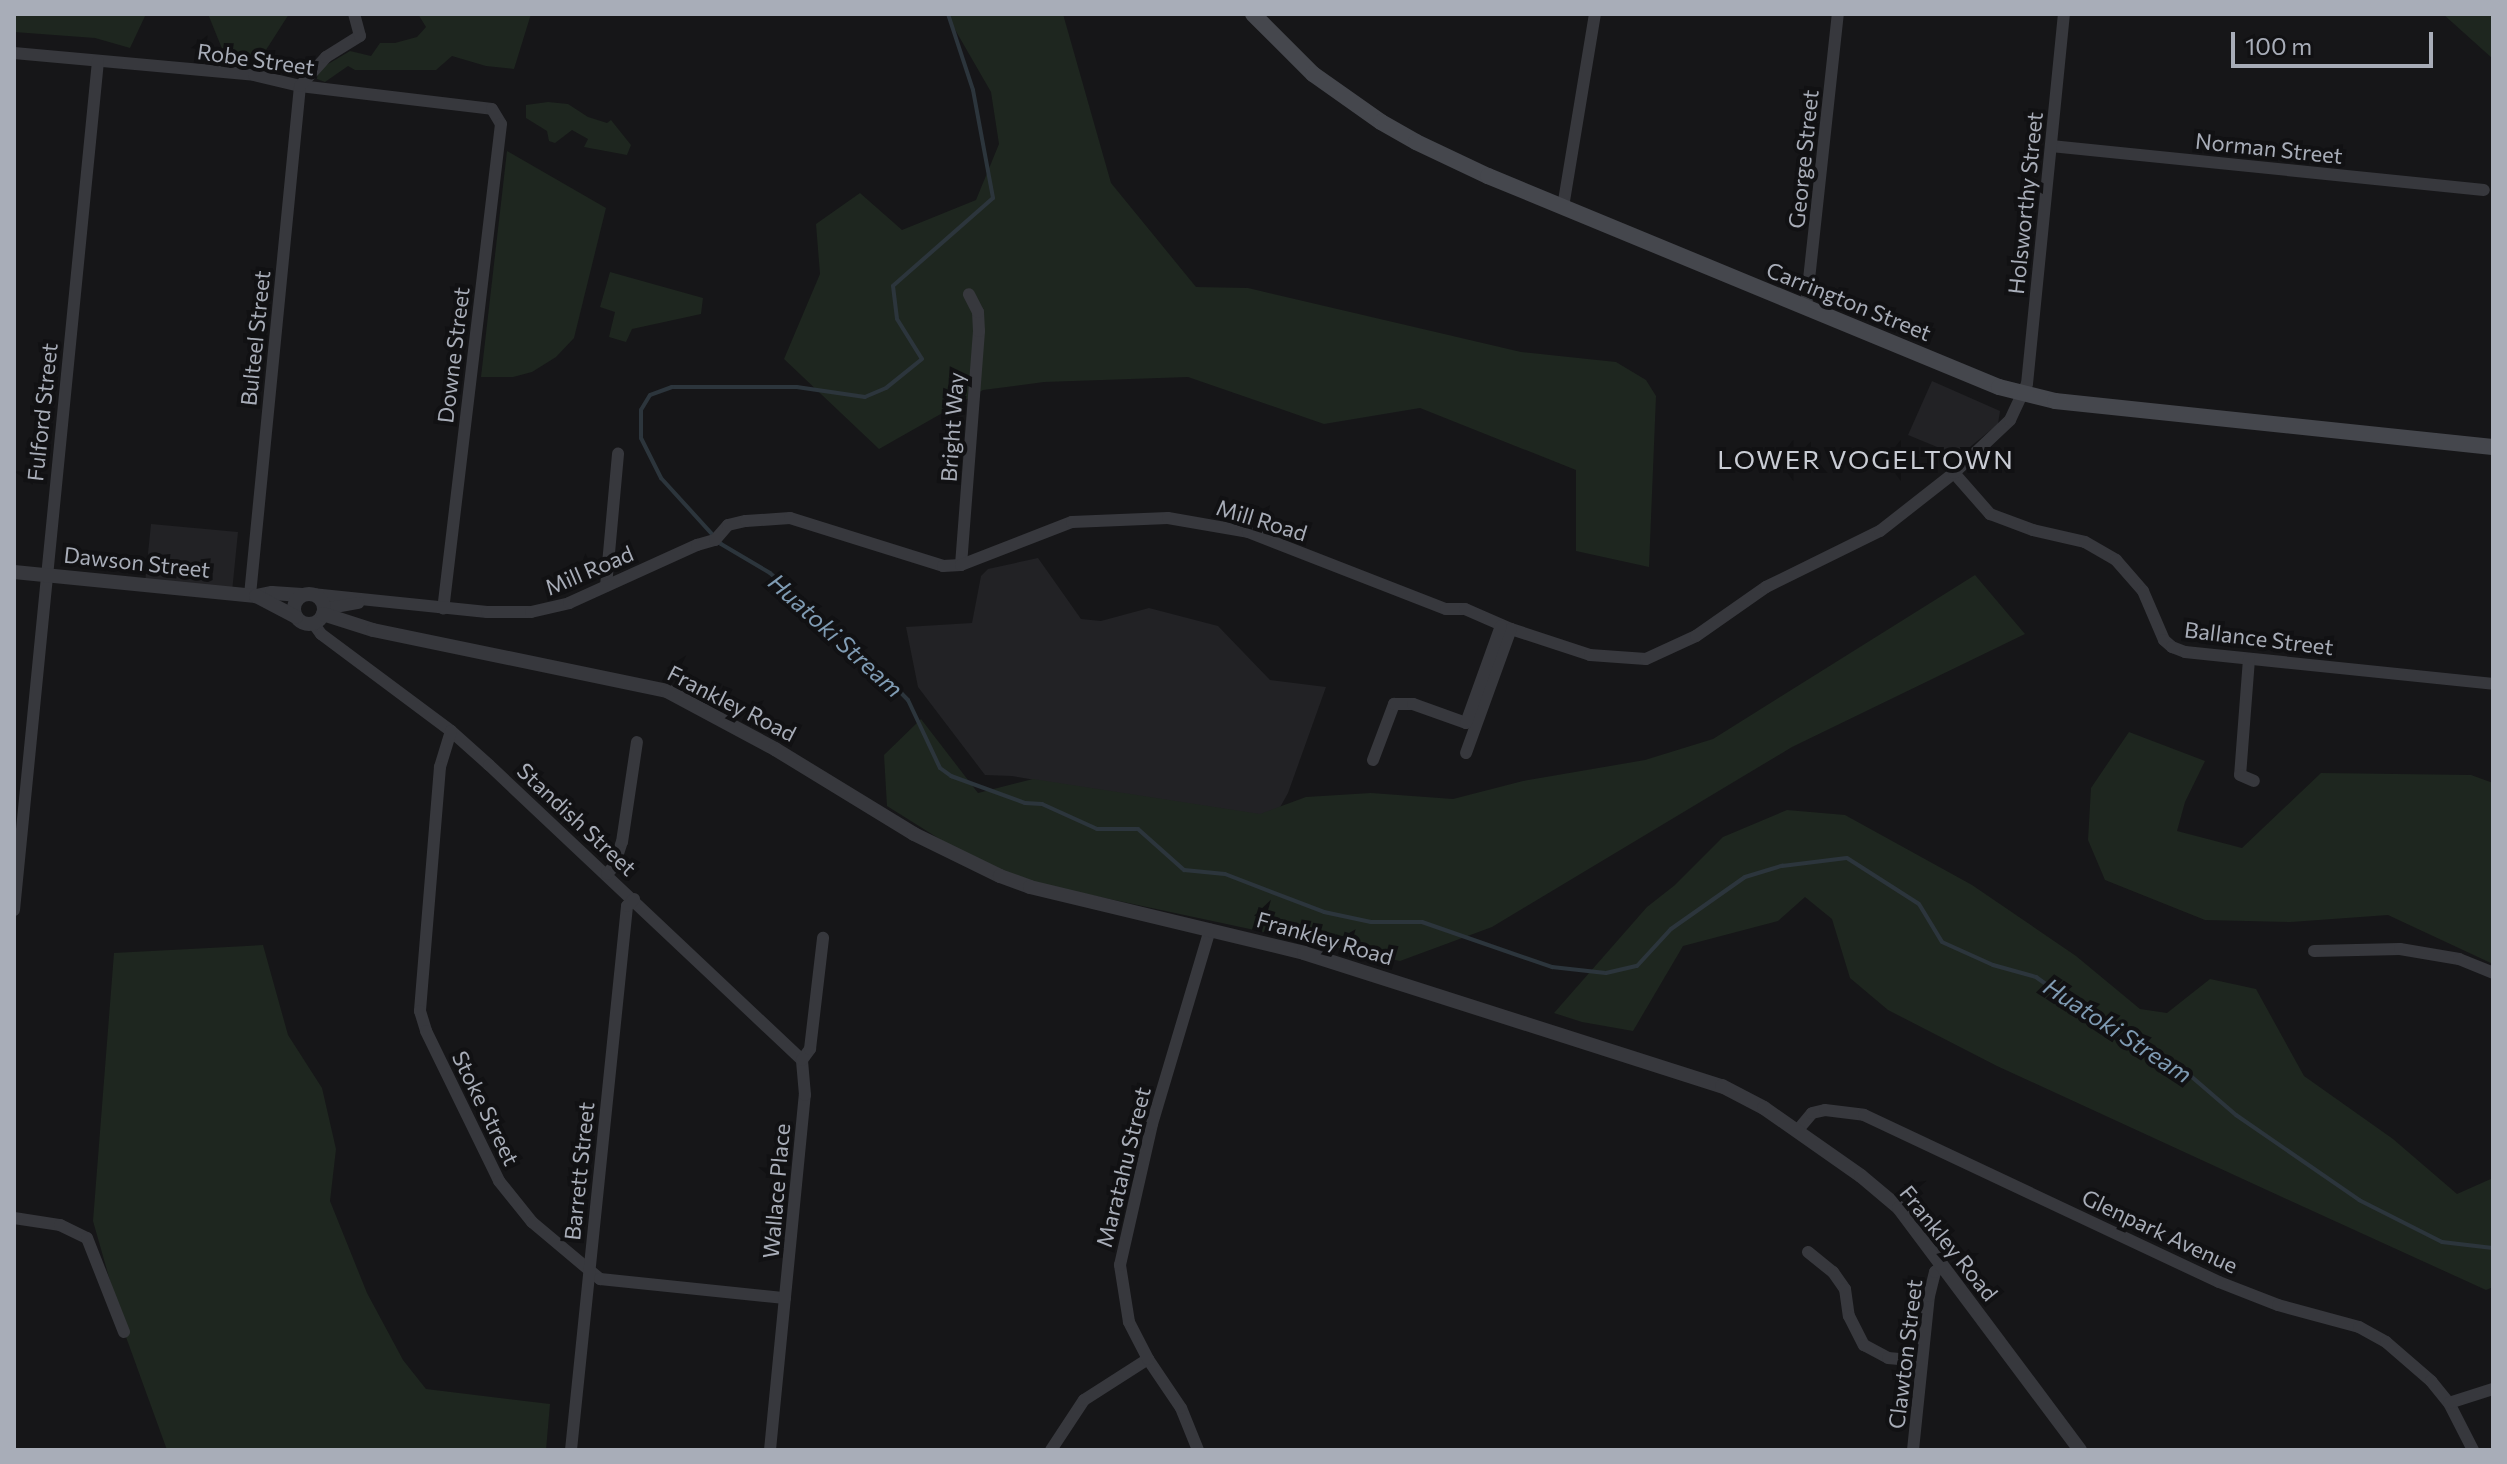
<!DOCTYPE html>
<style>
body{margin:0}
#map{position:relative;width:2507px;height:1464px;overflow:hidden;background:#161618;font-family:Commissioner,sans-serif}
div>[style]{position:absolute}
[style*='--x']{left:calc(var(--x)*1px);top:calc(var(--y)*1px);width:calc(var(--w)*1px);rotate:calc(var(--a)*1deg)}
.built>*{inset:0;background:#222225}
.green>*{inset:0;background:#1e261f}
.stream>*{height:4px;margin:-2px;padding:0 2px;transform-origin:2px;border-radius:2px;background:#2c353c}
.minor>*{height:12px;margin:-6px;padding:0 6px;transform-origin:6px;border-radius:6px;background:#37383d}
.tertiary>*{height:14px;margin:-7px;padding:0 7px;transform-origin:7px;border-radius:7px;background:#37383d}
.tertiary>.ring{margin:-7px;padding:0;box-sizing:content-box;background:none;border:14px solid #37383d;border-radius:50%}
.secondary>*{height:16px;margin:-8px;padding:0 8px;transform-origin:8px;border-radius:8px;background:#45474d}
span{translate:-50% -50%;white-space:nowrap;text-align:center;line-height:1.15;-webkit-text-stroke:8px #111113;paint-order:stroke}
.street-label{font-size:22px;color:#a8adb8}
.water-label{font-size:24px;color:#7f9bb3;font-style:italic}
.quarter-label{font-size:26px;color:#c9ccd4;letter-spacing:2px}
.frame{position:absolute;inset:0;border:16px solid #a8adb8;pointer-events:none}
.scale{position:absolute;left:2231px;top:32px;width:202px;height:36px;box-sizing:border-box;border:4px solid #a8adb8;border-top:0;padding-left:10px;font-size:24px;line-height:28px;white-space:nowrap;color:#a8adb8;-webkit-text-stroke:6px #111113;paint-order:stroke}
</style>
<div id="map">
<div class="built">
<div style="clip-path:polygon(1932px 381px,2000px 411px,1998px 424px,1959px 456px,1908px 435px)"></div>
<div style="clip-path:polygon(151px 524px,238px 532px,232px 592px,145px 583px)"></div>
<div style="clip-path:polygon(1038px 558px,1081px 619px,1101px 621px,1149px 608px,1218px 626px,1270px 680px,1326px 687px,1288px 793px,1273px 820px,1012px 776px,985px 775px,918px 687px,906px 627px,972px 623px,981px 576px,988px 569px)"></div>
</div>
<div class="green">
<div style="clip-path:polygon(14px 14px,146px 14px,130px 48px,95px 38px,14px 32px)"></div>
<div style="clip-path:polygon(208px 14px,289px 14px,252px 72px,240px 68px,225px 56px)"></div>
<div style="clip-path:polygon(418px 14px,531px 14px,514px 69px,486px 66px,452px 56px,436px 70px,355px 70px,348px 66px,325px 82px,317px 79px,318px 70px,350px 51px,371px 56px,380px 43px,395px 43px,417px 37px,426px 27px)"></div>
<div style="clip-path:polygon(946px 14px,1063px 14px,1111px 183px,1196px 287px,1248px 288px,1521px 352px,1616px 362px,1646px 380px,1656px 396px,1649px 567px,1576px 551px,1576px 470px,1420px 408px,1324px 424px,1188px 377px,1044px 382px,983px 390px,879px 449px,784px 359px,820px 274px,816px 224px,860px 193px,902px 230px,976px 200px,999px 144px,991px 92px)"></div>
<div style="clip-path:polygon(2443px 14px,2493px 14px,2493px 59px)"></div>
<div style="clip-path:polygon(548px 102px,568px 104px,588px 117px,607px 123px,611px 120px,631px 145px,627px 155px,584px 147px,588px 139px,572px 130px,555px 143px,549px 141px,547px 131px,526px 118px,526px 105px)"></div>
<div style="clip-path:polygon(507px 151px,606px 208px,574px 338px,556px 357px,532px 372px,513px 377px,481px 377px)"></div>
<div style="clip-path:polygon(610px 272px,703px 298px,701px 314px,632px 329px,626px 342px,609px 337px,615px 312px,600px 307px)"></div>
<div style="clip-path:polygon(1975px 575px,2025px 634px,1792px 747px,1492px 927px,1400px 961px,997px 875px,887px 806px,884px 755px,921px 719px,978px 793px,1033px 779px,1260px 814px,1306px 797px,1371px 793px,1453px 799px,1523px 781px,1645px 760px,1713px 739px)"></div>
<div style="clip-path:polygon(2129px 732px,2205px 761px,2185px 802px,2177px 831px,2242px 848px,2321px 773px,2471px 775px,2493px 783px,2493px 964px,2388px 915px,2291px 922px,2205px 920px,2105px 880px,2088px 840px,2091px 788px)"></div>
<div style="clip-path:polygon(1787px 810px,1845px 815px,1972px 885px,2076px 956px,2140px 1009px,2167px 1013px,2210px 979px,2256px 989px,2304px 1076px,2393px 1139px,2457px 1194px,2493px 1178px,2493px 1287px,2486px 1290px,2304px 1207px,1997px 1066px,1888px 1010px,1850px 978px,1832px 919px,1805px 897px,1778px 921px,1683px 946px,1633px 1031px,1582px 1022px,1554px 1013px,1647px 907px,1675px 885px,1723px 837px)"></div>
<div style="clip-path:polygon(263px 945px,288px 1035px,322px 1088px,336px 1149px,330px 1201px,367px 1293px,403px 1360px,426px 1389px,550px 1404px,546px 1450px,167px 1450px,126px 1337px,93px 1221px,114px 953px)"></div>
</div>
<div class="stream">
<div style="--x:948;--y:14;--w:80;--a:71.8"></div>
<div style="--x:973;--y:90;--w:110;--a:79.5"></div>
<div style="--x:993;--y:198;--w:133;--a:138.7"></div>
<div style="--x:893;--y:286;--w:33;--a:83"></div>
<div style="--x:897;--y:319;--w:47;--a:58"></div>
<div style="--x:922;--y:359;--w:46;--a:141.1"></div>
<div style="--x:886;--y:388;--w:23;--a:157"></div>
<div style="--x:865;--y:397;--w:69;--a:-171.6"></div>
<div style="--x:797;--y:387;--w:125;--a:180"></div>
<div style="--x:672;--y:387;--w:23;--a:160"></div>
<div style="--x:650;--y:395;--w:17;--a:121"></div>
<div style="--x:641;--y:410;--w:28;--a:90"></div>
<div style="--x:641;--y:438;--w:45;--a:63.4"></div>
<div style="--x:661;--y:478;--w:89;--a:47.7"></div>
<div style="--x:721;--y:544;--w:57;--a:30.6"></div>
<div style="--x:770;--y:573;--w:135;--a:41.4"></div>
<div style="--x:871;--y:662;--w:53;--a:45.8"></div>
<div style="--x:908;--y:700;--w:75;--a:64.8"></div>
<div style="--x:940;--y:768;--w:14;--a:36"></div>
<div style="--x:951;--y:776;--w:79;--a:20"></div>
<div style="--x:1025;--y:803;--w:17;--a:3"></div>
<div style="--x:1042;--y:804;--w:60;--a:24.4"></div>
<div style="--x:1097;--y:829;--w:41;--a:0"></div>
<div style="--x:1138;--y:829;--w:62;--a:41.7"></div>
<div style="--x:1184;--y:870;--w:41;--a:5.6"></div>
<div style="--x:1225;--y:874;--w:106;--a:21"></div>
<div style="--x:1324;--y:912;--w:48;--a:12"></div>
<div style="--x:1371;--y:922;--w:51;--a:0"></div>
<div style="--x:1422;--y:922;--w:138;--a:19.1"></div>
<div style="--x:1552;--y:967;--w:54;--a:6.3"></div>
<div style="--x:1606;--y:973;--w:32;--a:-13"></div>
<div style="--x:1637;--y:966;--w:50;--a:-47.4"></div>
<div style="--x:1671;--y:929;--w:90;--a:-35.1"></div>
<div style="--x:1745;--y:877;--w:39;--a:-17"></div>
<div style="--x:1782;--y:866;--w:65;--a:-7"></div>
<div style="--x:1847;--y:858;--w:85;--a:32.6"></div>
<div style="--x:1919;--y:904;--w:44;--a:58.8"></div>
<div style="--x:1942;--y:942;--w:56;--a:24.3"></div>
<div style="--x:1993;--y:965;--w:45;--a:15.6"></div>
<div style="--x:2036;--y:977;--w:108;--a:35.6"></div>
<div style="--x:2124;--y:1040;--w:60;--a:24.8"></div>
<div style="--x:2178;--y:1065;--w:77;--a:40.8"></div>
<div style="--x:2236;--y:1115;--w:150;--a:34.6"></div>
<div style="--x:2359;--y:1200;--w:93;--a:26.8"></div>
<div style="--x:2442;--y:1242;--w:51;--a:6.7"></div>
</div>
<div class="minor">
<div style="--x:14;--y:53;--w:241;--a:5.2"></div>
<div style="--x:254;--y:75;--w:47;--a:13.4"></div>
<div style="--x:300;--y:86;--w:193;--a:6.8"></div>
<div style="--x:492;--y:109;--w:17;--a:59"></div>
<div style="--x:501;--y:124;--w:488;--a:96.8"></div>
<div style="--x:2051;--y:146;--w:435;--a:5.8"></div>
<div style="--x:1563;--y:207;--w:196;--a:-80.6"></div>
<div style="--x:1806;--y:307;--w:295;--a:-83.8"></div>
<div style="--x:1954;--y:473;--w:55;--a:48.7"></div>
<div style="--x:1990;--y:514;--w:46;--a:20.4"></div>
<div style="--x:2033;--y:530;--w:53;--a:13"></div>
<div style="--x:2085;--y:542;--w:36;--a:30"></div>
<div style="--x:2116;--y:560;--w:41;--a:48.9"></div>
<div style="--x:2143;--y:591;--w:53;--a:66.8"></div>
<div style="--x:2164;--y:640;--w:11;--a:41"></div>
<div style="--x:2172;--y:647;--w:14;--a:21"></div>
<div style="--x:2185;--y:652;--w:310;--a:5.9"></div>
<div style="--x:961;--y:565;--w:235;--a:-85.6"></div>
<div style="--x:979;--y:331;--w:19;--a:-93"></div>
<div style="--x:978;--y:312;--w:20;--a:-117"></div>
<div style="--x:606;--y:586;--w:133;--a:-84.8"></div>
<div style="--x:312;--y:594;--w:176;--a:5.9"></div>
<div style="--x:487;--y:612;--w:44;--a:0"></div>
<div style="--x:531;--y:612;--w:39;--a:-13"></div>
<div style="--x:569;--y:603;--w:141;--a:-24.4"></div>
<div style="--x:697;--y:545;--w:19;--a:-16"></div>
<div style="--x:715;--y:540;--w:20;--a:-49"></div>
<div style="--x:728;--y:525;--w:18;--a:-13"></div>
<div style="--x:746;--y:521;--w:44;--a:-3.9"></div>
<div style="--x:790;--y:518;--w:160;--a:17.4"></div>
<div style="--x:943;--y:566;--w:18;--a:-3"></div>
<div style="--x:961;--y:565;--w:119;--a:-21.2"></div>
<div style="--x:1072;--y:522;--w:96;--a:-2.4"></div>
<div style="--x:1168;--y:518;--w:81;--a:9.9"></div>
<div style="--x:1248;--y:532;--w:212;--a:21.3"></div>
<div style="--x:1446;--y:609;--w:19;--a:0"></div>
<div style="--x:1465;--y:609;--w:50;--a:23.5"></div>
<div style="--x:1511;--y:629;--w:83;--a:18.2"></div>
<div style="--x:1590;--y:655;--w:56;--a:4.1"></div>
<div style="--x:1646;--y:659;--w:55;--a:-24.7"></div>
<div style="--x:1696;--y:636;--w:85;--a:-35"></div>
<div style="--x:1766;--y:587;--w:127;--a:-26.2"></div>
<div style="--x:1880;--y:531;--w:94;--a:-38.1"></div>
<div style="--x:1954;--y:473;--w:77;--a:-43.4"></div>
<div style="--x:2010;--y:420;--w:40;--a:-65"></div>
<div style="--x:2027;--y:384;--w:372;--a:-84.3"></div>
<div style="--x:250;--y:595;--w:511;--a:-84.39"></div>
<div style="--x:300;--y:86;--w:39;--a:-48"></div>
<div style="--x:326;--y:57;--w:40;--a:-32"></div>
<div style="--x:360;--y:36;--w:23;--a:-105"></div>
<div style="--x:324;--y:609;--w:35;--a:-10"></div>
<div style="--x:313;--y:623;--w:14;--a:54"></div>
<div style="--x:321;--y:634;--w:162;--a:36.7"></div>
<div style="--x:451;--y:731;--w:51;--a:41.8"></div>
<div style="--x:489;--y:765;--w:430;--a:43.3"></div>
<div style="--x:2249;--y:659;--w:116;--a:94.4"></div>
<div style="--x:2240;--y:775;--w:15;--a:23"></div>
<div style="--x:451;--y:731;--w:38;--a:107"></div>
<div style="--x:440;--y:767;--w:245;--a:94.7"></div>
<div style="--x:420;--y:1011;--w:21;--a:73"></div>
<div style="--x:426;--y:1031;--w:167;--a:64"></div>
<div style="--x:499;--y:1181;--w:53;--a:51.2"></div>
<div style="--x:532;--y:1222;--w:89;--a:40"></div>
<div style="--x:600;--y:1279;--w:186;--a:5.9"></div>
<div style="--x:1466;--y:753;--w:132;--a:-70.1"></div>
<div style="--x:1373;--y:760;--w:60;--a:-69.4"></div>
<div style="--x:1394;--y:704;--w:19;--a:0"></div>
<div style="--x:1413;--y:704;--w:56;--a:19.7"></div>
<div style="--x:1466;--y:723;--w:103;--a:-70.2"></div>
<div style="--x:607;--y:874;--w:11;--a:-49"></div>
<div style="--x:614;--y:866;--w:25;--a:-72"></div>
<div style="--x:622;--y:842;--w:101;--a:-81.5"></div>
<div style="--x:14;--y:910;--w:853;--a:-84.35"></div>
<div style="--x:2314;--y:951;--w:86;--a:-1.3"></div>
<div style="--x:2400;--y:949;--w:60;--a:9.6"></div>
<div style="--x:2459;--y:959;--w:37;--a:22"></div>
<div style="--x:1797;--y:1131;--w:23;--a:-50"></div>
<div style="--x:1812;--y:1113;--w:13;--a:-13"></div>
<div style="--x:1825;--y:1110;--w:39;--a:7"></div>
<div style="--x:1864;--y:1115;--w:392;--a:25.2"></div>
<div style="--x:2219;--y:1282;--w:63;--a:21.3"></div>
<div style="--x:2278;--y:1305;--w:84;--a:15.2"></div>
<div style="--x:2359;--y:1327;--w:31;--a:29"></div>
<div style="--x:2386;--y:1342;--w:60;--a:40.9"></div>
<div style="--x:2431;--y:1381;--w:28;--a:51"></div>
<div style="--x:2449;--y:1403;--w:53;--a:62.9"></div>
<div style="--x:14;--y:1218;--w:47;--a:8.7"></div>
<div style="--x:60;--y:1225;--w:30;--a:26"></div>
<div style="--x:87;--y:1238;--w:101;--a:68.5"></div>
<div style="--x:1808;--y:1252;--w:32;--a:39"></div>
<div style="--x:1833;--y:1272;--w:21;--a:55"></div>
<div style="--x:1845;--y:1289;--w:27;--a:82"></div>
<div style="--x:1849;--y:1316;--w:33;--a:63"></div>
<div style="--x:1864;--y:1345;--w:27;--a:28"></div>
<div style="--x:1888;--y:1358;--w:34;--a:5"></div>
<div style="--x:2449;--y:1403;--w:46;--a:-17.7"></div>
<div style="--x:571;--y:1450;--w:547;--a:-84.12"></div>
<div style="--x:627;--y:906;--w:10;--a:-45"></div>
<div style="--x:770;--y:1450;--w:357;--a:-84.4"></div>
<div style="--x:805;--y:1095;--w:35;--a:-95"></div>
<div style="--x:802;--y:1060;--w:14;--a:-54"></div>
<div style="--x:810;--y:1049;--w:112;--a:-83.3"></div>
<div style="--x:1051;--y:1450;--w:60;--a:-56.6"></div>
<div style="--x:1084;--y:1400;--w:76;--a:-32.6"></div>
<div style="--x:1198;--y:1450;--w:45;--a:-112"></div>
<div style="--x:1181;--y:1408;--w:59;--a:-124"></div>
<div style="--x:1148;--y:1359;--w:42;--a:-117.2"></div>
<div style="--x:1129;--y:1322;--w:58;--a:-99"></div>
<div style="--x:1120;--y:1265;--w:145;--a:-77.2"></div>
<div style="--x:1152;--y:1124;--w:203;--a:-73.4"></div>
<div style="--x:1913;--y:1450;--w:155;--a:-84.1"></div>
<div style="--x:1929;--y:1296;--w:25;--a:-76"></div>
<div style="--x:1935;--y:1272;--w:9;--a:-41"></div>
</div>
<div class="tertiary">
<div style="--x:14;--y:572;--w:243;--a:5.7"></div>
<div style="--x:256;--y:596;--w:16;--a:-11"></div>
<div style="--x:272;--y:593;--w:30;--a:4"></div>
<div class="ring" style="left:294px;top:594px;width:16px;height:16px"></div>
<div style="--x:256;--y:596;--w:45;--a:27.7"></div>
<div style="--x:323;--y:614;--w:52;--a:17.7"></div>
<div style="--x:373;--y:630;--w:300;--a:11.7"></div>
<div style="--x:667;--y:691;--w:123;--a:28.2"></div>
<div style="--x:775;--y:749;--w:163;--a:31.4"></div>
<div style="--x:914;--y:834;--w:96;--a:26"></div>
<div style="--x:1000;--y:876;--w:32;--a:20"></div>
<div style="--x:1030;--y:887;--w:282;--a:13.5"></div>
<div style="--x:1304;--y:953;--w:439;--a:17.7"></div>
<div style="--x:1722;--y:1086;--w:47;--a:27.6"></div>
<div style="--x:1764;--y:1108;--w:118;--a:35"></div>
<div style="--x:1861;--y:1176;--w:50;--a:40.1"></div>
<div style="--x:1899;--y:1208;--w:302;--a:53.2"></div>
</div>
<div class="secondary">
<div style="--x:1253;--y:14;--w:85;--a:45"></div>
<div style="--x:1313;--y:74;--w:83;--a:35.2"></div>
<div style="--x:1381;--y:122;--w:40;--a:29.7"></div>
<div style="--x:1416;--y:142;--w:80;--a:25.3"></div>
<div style="--x:1488;--y:176;--w:553;--a:22.44"></div>
<div style="--x:1999;--y:387;--w:58;--a:14"></div>
<div style="--x:2055;--y:401;--w:440;--a:6"></div>
</div>
<div class="street-label">
<span style="left:256px;top:59px;rotate:8deg">Robe Street</span>
<span style="left:2269px;top:148px;rotate:6deg">Norman Street</span>
<span style="left:1803px;top:159px;rotate:-84deg">George Street</span>
<span style="left:2025px;top:203px;rotate:-84deg">Holsworthy Street</span>
<span style="left:1849px;top:301px;rotate:22deg">Carrington Street</span>
<span style="left:255px;top:338px;rotate:-84deg">Bulteel Street</span>
<span style="left:453px;top:355px;rotate:-83deg">Downe Street</span>
<span style="left:42px;top:412px;rotate:-84deg">Fulford Street</span>
<span style="left:952px;top:427px;rotate:-86deg">Bright Way</span>
<span style="left:1262px;top:520px;rotate:17deg">Mill Road</span>
<span style="left:137px;top:562px;rotate:6deg">Dawson Street</span>
<span style="left:589px;top:570px;rotate:-23deg">Mill Road</span>
<span style="left:2259px;top:638px;rotate:7deg">Ballance Street</span>
<span style="left:732px;top:703px;rotate:27deg">Frankley Road</span>
<span style="left:577px;top:819px;rotate:43deg">Standish Street</span>
<span style="left:1325px;top:938px;rotate:16deg">Frankley Road</span>
<span style="left:486px;top:1108px;rotate:64deg">Stoke Street</span>
<span style="left:1123px;top:1167px;rotate:-76deg">Maratahu Street</span>
<span style="left:579px;top:1171px;rotate:-84deg">Barrett Street</span>
<span style="left:776px;top:1191px;rotate:-85deg">Wallace Place</span>
<span style="left:2160px;top:1231px;rotate:25deg">Glenpark Avenue</span>
<span style="left:1949px;top:1243px;rotate:51deg">Frankley Road</span>
<span style="left:1905px;top:1354px;rotate:-83deg">Clawton Street</span>
</div>
<div class="water-label">
<span style="left:836px;top:635px;rotate:42deg">Huatoki Stream</span>
<span style="left:2118px;top:1030px;rotate:33deg">Huatoki Stream</span>
</div>
<div class="quarter-label">
<span style="left:1866px;top:459px">LOWER VOGELTOWN</span>
</div>
<div class="frame"></div>
<div class="scale">100 m</div>
</div>
